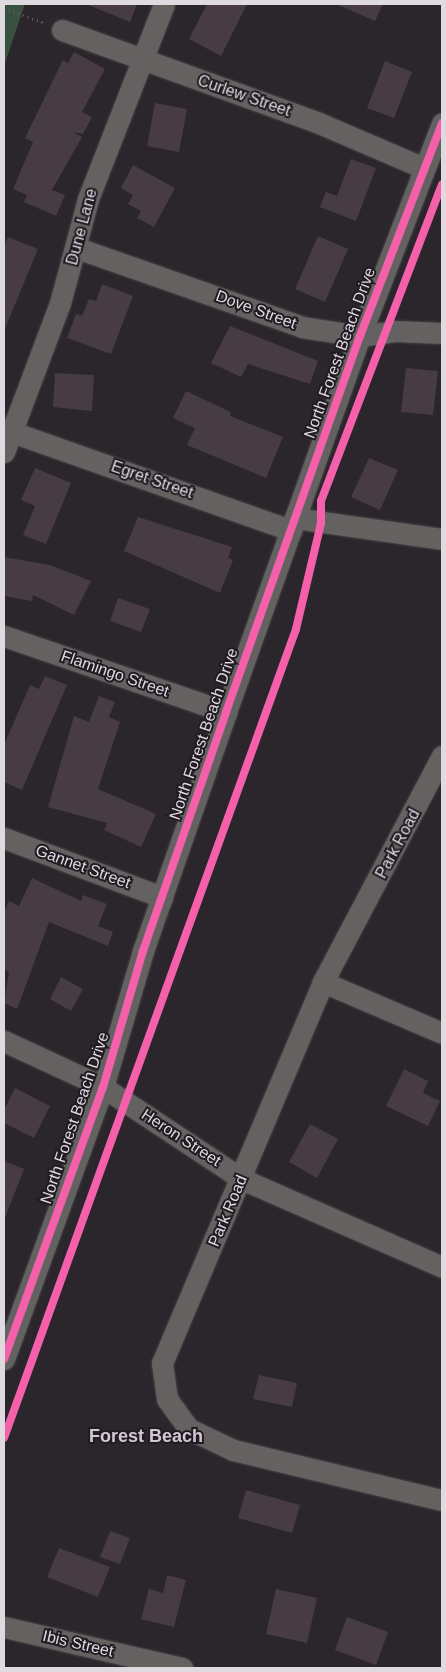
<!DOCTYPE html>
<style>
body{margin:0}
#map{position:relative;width:446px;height:1672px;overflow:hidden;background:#2b262b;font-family:Arial,sans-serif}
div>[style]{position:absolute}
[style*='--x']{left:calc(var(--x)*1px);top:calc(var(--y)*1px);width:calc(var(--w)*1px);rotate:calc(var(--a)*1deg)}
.green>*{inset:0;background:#395140}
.building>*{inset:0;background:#473c43}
.path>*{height:3px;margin-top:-1.5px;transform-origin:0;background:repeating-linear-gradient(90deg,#615d5f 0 1px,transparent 0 5px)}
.roads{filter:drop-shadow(0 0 1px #474447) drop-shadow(0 0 1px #474447)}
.street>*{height:21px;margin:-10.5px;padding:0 10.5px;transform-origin:10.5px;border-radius:10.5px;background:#646261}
.cycleway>*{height:8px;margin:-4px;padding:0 4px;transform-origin:4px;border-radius:4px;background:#f560ab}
span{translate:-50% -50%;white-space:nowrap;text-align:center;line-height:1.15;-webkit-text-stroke:4px #231b23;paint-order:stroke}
.street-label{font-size:16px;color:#dfdadf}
.neighbourhood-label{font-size:18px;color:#d3c7d3;font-weight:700}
.frame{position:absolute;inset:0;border:5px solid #dfdadf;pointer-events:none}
</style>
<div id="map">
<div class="green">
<div style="clip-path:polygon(4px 4px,25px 4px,4px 66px)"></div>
</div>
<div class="building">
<div style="clip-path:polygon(86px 4px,137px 4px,130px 22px)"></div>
<div style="clip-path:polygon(207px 4px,247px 4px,221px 56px,189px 39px)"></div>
<div style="clip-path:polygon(336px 4px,383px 4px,375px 21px)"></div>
<div style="clip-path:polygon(74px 52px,105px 69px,82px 112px,92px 117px,83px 134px,73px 132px,82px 137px,52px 190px,65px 195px,56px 216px,24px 202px,27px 195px,13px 189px,33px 142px,25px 138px,63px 60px,68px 63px)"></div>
<div style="clip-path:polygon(385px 61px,412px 72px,394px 118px,367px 108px)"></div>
<div style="clip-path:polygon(155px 103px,187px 109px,179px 152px,147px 146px)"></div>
<div style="clip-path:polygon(351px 159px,376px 168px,356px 221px,320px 207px,326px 192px,337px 196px)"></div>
<div style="clip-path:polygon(133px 165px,175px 188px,154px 227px,137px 218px,141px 211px,128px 204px,133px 195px,121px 188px)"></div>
<div style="clip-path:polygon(318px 236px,348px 249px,325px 302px,295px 289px)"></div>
<div style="clip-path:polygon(8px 237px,38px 249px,4px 331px,4px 246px)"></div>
<div style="clip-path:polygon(102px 284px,133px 296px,111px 354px,67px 338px,76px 314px,82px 316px,89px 299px,96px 301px)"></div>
<div style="clip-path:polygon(230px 326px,318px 361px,310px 384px,248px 364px,241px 377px,211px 363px)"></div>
<div style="clip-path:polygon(406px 368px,438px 371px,433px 415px,401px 412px)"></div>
<div style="clip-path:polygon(55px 373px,94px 375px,92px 411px,53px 407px)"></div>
<div style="clip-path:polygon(186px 391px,231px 412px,230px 416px,283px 437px,266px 478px,187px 445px,195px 428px,173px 418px)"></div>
<div style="clip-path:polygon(369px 458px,398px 470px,380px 510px,351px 497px)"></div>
<div style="clip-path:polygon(35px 468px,71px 483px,46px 544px,23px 535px,35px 506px,21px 500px)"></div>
<div style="clip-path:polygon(138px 517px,232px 547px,228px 558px,233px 560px,220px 593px,124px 551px)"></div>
<div style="clip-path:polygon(4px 557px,50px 565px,91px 581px,74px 615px,33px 595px,32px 601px,4px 596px)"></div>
<div style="clip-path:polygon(118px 598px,150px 609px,141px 632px,110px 621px)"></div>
<div style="clip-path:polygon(45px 676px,67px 685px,22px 790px,4px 782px,4px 745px,30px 685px,39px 689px)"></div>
<div style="clip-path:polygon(99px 696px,115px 702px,109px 717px,120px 722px,98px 789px,156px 814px,141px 847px,104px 830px,107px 823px,48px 807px,74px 716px,89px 722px)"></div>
<div style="clip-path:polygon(32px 878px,81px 901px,83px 895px,107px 904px,98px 926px,113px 932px,108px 946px,49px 922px,17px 1009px,4px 1003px,9px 972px,4px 969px,4px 912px,9px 901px,19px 906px)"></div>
<div style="clip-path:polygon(61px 977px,83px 989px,71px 1011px,50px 999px)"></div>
<div style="clip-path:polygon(404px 1069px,428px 1081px,423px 1093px,440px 1101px,428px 1126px,386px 1106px)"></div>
<div style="clip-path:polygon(15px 1088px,50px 1106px,34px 1138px,4px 1123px,4px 1110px)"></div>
<div style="clip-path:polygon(310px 1124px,338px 1139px,317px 1178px,289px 1162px)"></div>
<div style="clip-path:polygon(4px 1161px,24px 1169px,5px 1218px,4px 1218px)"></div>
<div style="clip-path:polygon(259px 1375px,297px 1383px,292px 1407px,253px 1399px)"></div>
<div style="clip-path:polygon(246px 1490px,300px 1505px,292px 1533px,238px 1518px)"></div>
<div style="clip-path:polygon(110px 1531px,130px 1538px,120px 1564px,100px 1557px)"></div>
<div style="clip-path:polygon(59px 1548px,110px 1567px,98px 1597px,47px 1577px)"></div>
<div style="clip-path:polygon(167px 1575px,186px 1580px,174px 1627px,141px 1619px,149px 1589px,163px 1593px)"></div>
<div style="clip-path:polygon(276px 1589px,317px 1598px,307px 1643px,266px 1634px)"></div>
<div style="clip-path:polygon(347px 1617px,388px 1632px,376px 1665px,335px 1650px)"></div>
</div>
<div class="path">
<div style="--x:4;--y:8;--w:44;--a:20.1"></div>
</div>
<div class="roads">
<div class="street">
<div style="--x:62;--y:30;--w:273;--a:19.9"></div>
<div style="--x:319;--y:123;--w:114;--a:23.2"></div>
<div style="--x:77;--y:248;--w:238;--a:19.3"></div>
<div style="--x:302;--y:327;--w:59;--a:8.8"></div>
<div style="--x:360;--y:336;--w:35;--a:-8"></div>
<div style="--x:395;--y:331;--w:47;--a:2.4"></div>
<div style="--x:12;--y:432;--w:296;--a:19.4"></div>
<div style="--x:4;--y:452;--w:159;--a:-69.4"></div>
<div style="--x:60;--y:303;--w:108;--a:-74.9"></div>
<div style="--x:88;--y:199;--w:209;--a:-68.7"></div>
<div style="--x:295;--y:518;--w:148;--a:8.1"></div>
<div style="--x:4;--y:636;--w:235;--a:18.9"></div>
<div style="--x:442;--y:756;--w:255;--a:117.8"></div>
<div style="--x:323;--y:982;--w:414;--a:112.9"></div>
<div style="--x:162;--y:1363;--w:36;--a:82"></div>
<div style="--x:167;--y:1399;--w:37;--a:54"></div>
<div style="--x:189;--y:1429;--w:49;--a:25.5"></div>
<div style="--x:233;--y:1450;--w:215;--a:13.5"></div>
<div style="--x:4;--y:838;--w:169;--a:20.5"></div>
<div style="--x:323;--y:982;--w:129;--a:23.2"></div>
<div style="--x:4;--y:1041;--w:109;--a:24.9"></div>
<div style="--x:103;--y:1087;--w:167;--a:33.5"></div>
<div style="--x:242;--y:1179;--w:219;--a:23.7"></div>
<div style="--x:4;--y:1359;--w:289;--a:-70"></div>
<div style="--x:103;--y:1087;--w:142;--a:-73.6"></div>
<div style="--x:143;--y:951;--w:253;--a:-70.8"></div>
<div style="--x:226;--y:712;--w:399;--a:-70.4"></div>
<div style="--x:360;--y:336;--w:228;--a:-68.9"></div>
<div style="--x:4;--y:1627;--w:183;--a:13"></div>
</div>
</div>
<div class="cycleway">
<div style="--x:4;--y:1359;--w:289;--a:-70"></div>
<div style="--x:103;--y:1087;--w:142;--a:-73.6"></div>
<div style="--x:143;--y:951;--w:253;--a:-70.8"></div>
<div style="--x:226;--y:712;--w:399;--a:-70.4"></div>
<div style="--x:360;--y:336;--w:228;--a:-68.9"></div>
<div style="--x:4;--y:1438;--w:860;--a:-70.15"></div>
<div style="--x:296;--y:629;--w:109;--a:-76.7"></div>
<div style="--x:321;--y:523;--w:22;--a:-90"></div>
<div style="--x:321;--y:501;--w:339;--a:-69.1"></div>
</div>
<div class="street-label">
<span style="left:244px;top:96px;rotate:19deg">Curlew Street</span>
<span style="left:82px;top:227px;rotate:-75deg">Dune Lane</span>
<span style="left:256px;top:310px;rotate:20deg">Dove Street</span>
<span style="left:340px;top:353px;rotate:-70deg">North Forest Beach Drive</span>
<span style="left:152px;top:480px;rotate:19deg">Egret Street</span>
<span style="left:115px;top:674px;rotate:19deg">Flamingo Street</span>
<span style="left:204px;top:734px;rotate:-71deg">North Forest Beach Drive</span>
<span style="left:398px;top:844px;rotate:-62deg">Park Road</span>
<span style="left:83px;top:867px;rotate:20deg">Gannet Street</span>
<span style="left:75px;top:1118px;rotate:-71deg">North Forest Beach Drive</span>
<span style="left:181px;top:1138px;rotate:33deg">Heron Street</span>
<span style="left:228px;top:1211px;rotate:-67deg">Park Road</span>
<span style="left:78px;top:1644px;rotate:13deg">Ibis Street</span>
</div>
<div class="neighbourhood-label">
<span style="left:146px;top:1436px">Forest Beach</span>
</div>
<div class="frame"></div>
</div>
